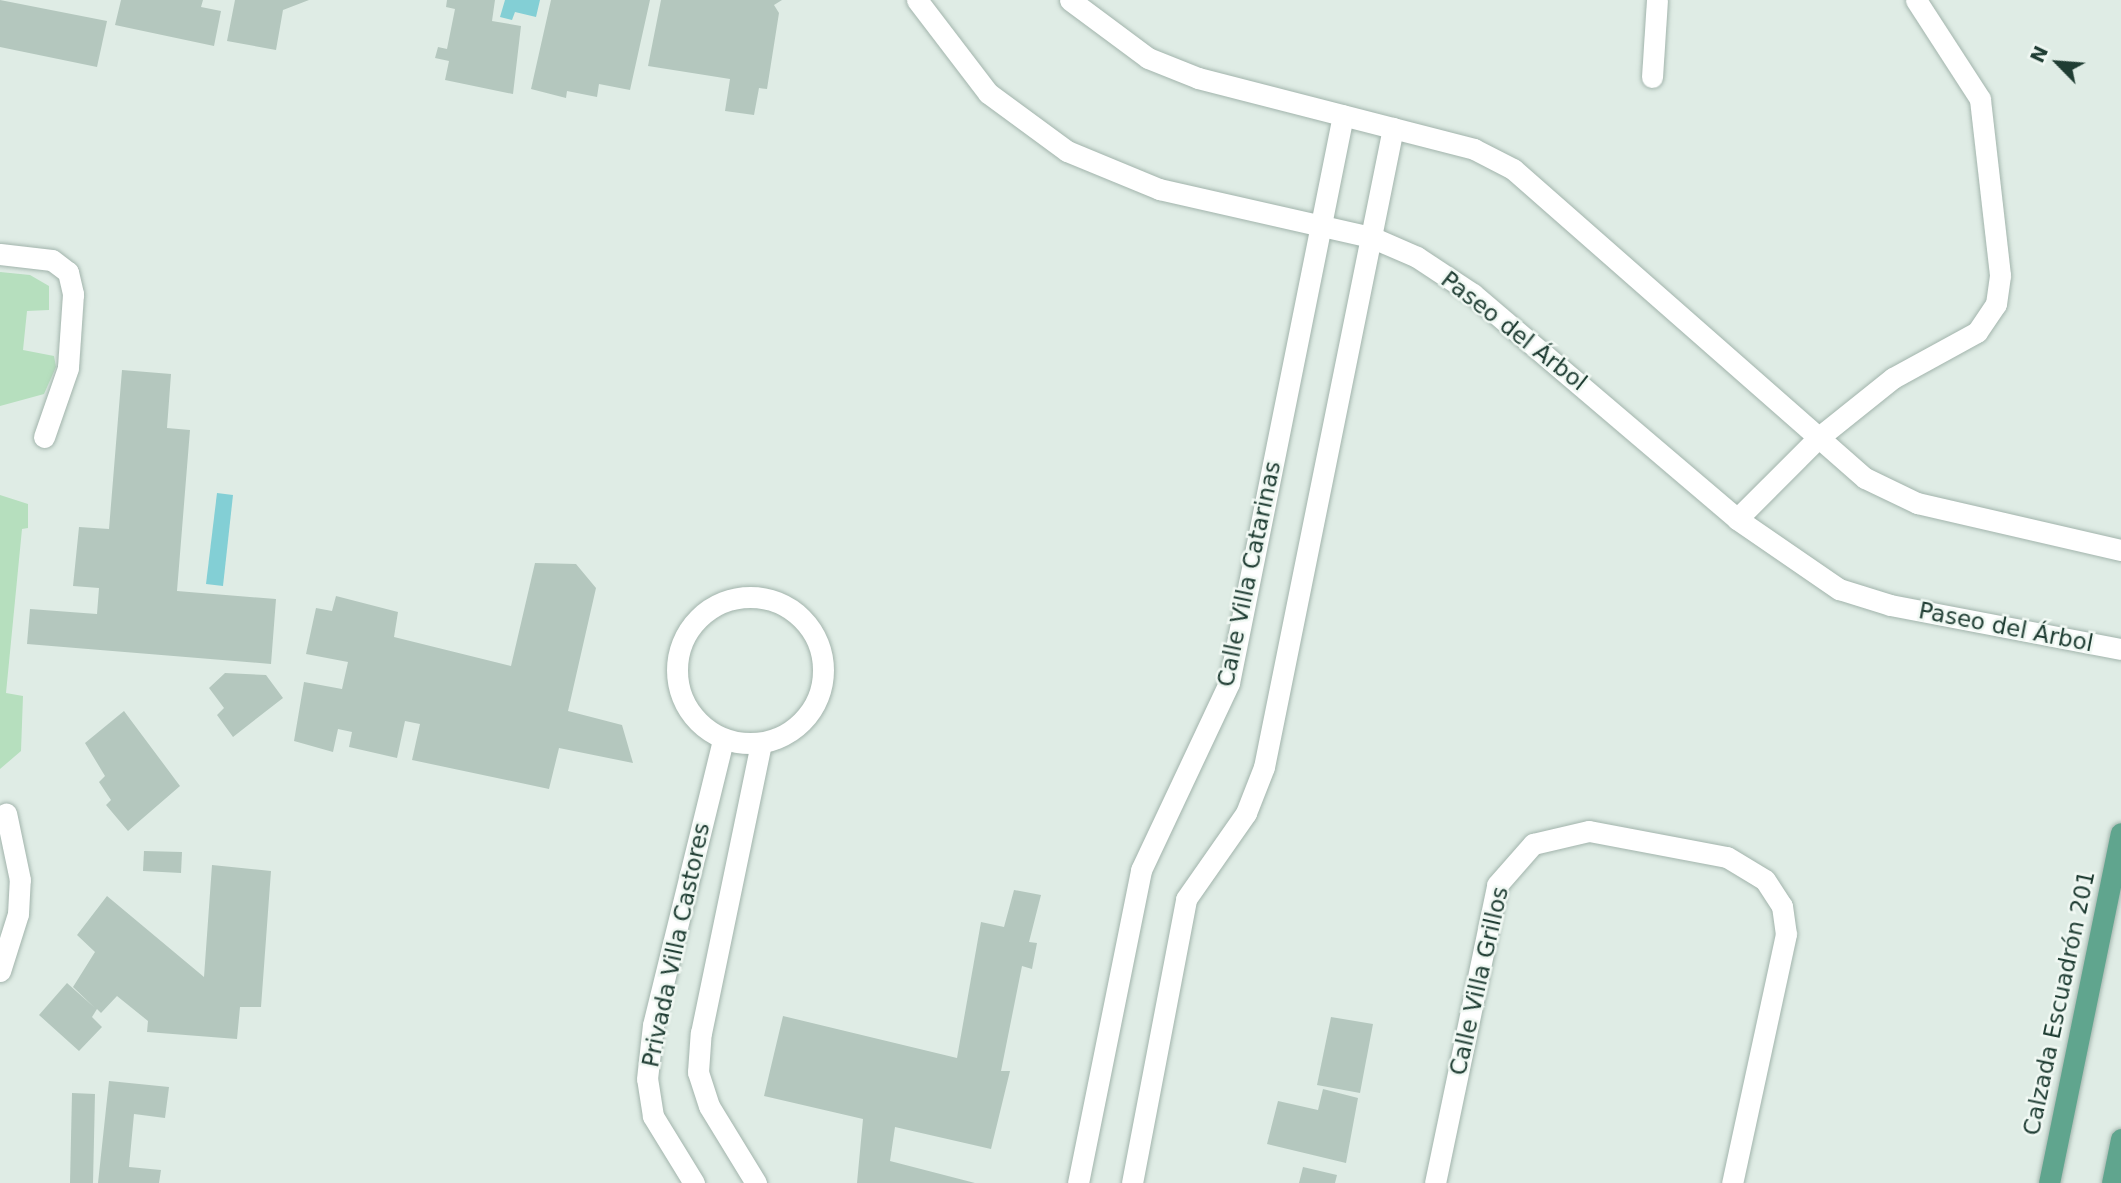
<!DOCTYPE html>
<meta charset="utf-8">
<style>
body{margin:0}
#map{position:relative;width:2121px;height:1183px;overflow:hidden;background:#dfece5;font-family:"DejaVu Sans",sans-serif}
div>[style]{position:absolute}
[style*='--x']{left:calc(var(--x)*1px);top:calc(var(--y)*1px);width:calc(var(--w)*1px);rotate:calc(var(--a)*1deg)}
.green>*{inset:0;background:#b6dfbe}
.water>*{inset:0;background:#83cfd5}
.building>*{inset:0;background:#b4c7be}
.roads{filter:drop-shadow(0 0 2px #a2b4ac) drop-shadow(0 0 2px #a2b4ac)}
.minor>*{height:21px;margin:-10.5px;padding:0 10.5px;transform-origin:10.5px;border-radius:10.5px;background:#fff}
.minor>.ring{margin:-10.5px;padding:0;box-sizing:content-box;background:none;border:21px solid #fff;border-radius:50%}
.primary>*{height:21px;margin:-10.5px;padding:0 10.5px;transform-origin:10.5px;border-radius:10.5px;background:#60a58e}
span{translate:-50% -50%;white-space:nowrap;text-align:center;line-height:1.15;-webkit-text-stroke:5px #f0f8f3;paint-order:stroke}
.street-label{font-size:23px;color:#1f3d33}
.north{position:absolute;left:2023px;top:28px;width:70px;height:70px;-webkit-text-stroke:5px #f0f8f3;paint-order:stroke;rotate:295deg;font-size:19px;font-weight:700;line-height:28px;text-align:center;color:#1f3d33}
.north::after{content:'';display:block;margin:auto;width:24px;height:32px;background:#1f3d33;clip-path:polygon(50% 0,100% 100%,50% 72%,0 100%)}
</style>
<div id="map">
<div class="green">
<div style="clip-path:polygon(0 272px,30px 275px,49px 286px,49px 310px,27px 311px,23px 350px,54px 356px,56px 367px,44px 394px,0 406px)"></div>
<div style="clip-path:polygon(0 495px,28px 504px,28px 528px,22px 529px,6px 693px,23px 696px,21px 751px,0 769px)"></div>
</div>
<div class="water">
<div style="clip-path:polygon(505px 0,540px 0,536px 17px,515px 12px,512px 20px,500px 17px)"></div>
<div style="clip-path:polygon(217px 493px,233px 495px,223px 586px,206px 584px)"></div>
</div>
<div class="building">
<div style="clip-path:polygon(0 0,107px 21px,97px 67px,0 47px)"></div>
<div style="clip-path:polygon(121px 0,203px 0,201px 7px,221px 11px,214px 46px,115px 25px)"></div>
<div style="clip-path:polygon(235px 0,309px 0,283px 10px,276px 50px,227px 41px)"></div>
<div style="clip-path:polygon(447px 0,495px 0,492px 21px,521px 26px,513px 94px,445px 80px,449px 61px,435px 58px,438px 47px,447px 49px,455px 9px,446px 7px)"></div>
<div style="clip-path:polygon(551px 0,650px 0,630px 90px,599px 84px,597px 97px,567px 91px,566px 98px,531px 89px)"></div>
<div style="clip-path:polygon(661px 0,782px 0,774px 5px,779px 13px,767px 89px,759px 88px,754px 115px,725px 111px,730px 79px,648px 66px)"></div>
<div style="clip-path:polygon(122px 370px,171px 374px,167px 428px,190px 430px,177px 591px,276px 599px,271px 664px,27px 644px,30px 609px,97px 614px,99px 588px,73px 586px,79px 527px,109px 529px)"></div>
<div style="clip-path:polygon(535px 563px,576px 564px,596px 588px,568px 711px,622px 725px,633px 763px,559px 748px,549px 789px,412px 760px,420px 724px,405px 721px,397px 758px,349px 747px,352px 732px,338px 729px,333px 752px,294px 741px,304px 682px,342px 689px,348px 662px,306px 654px,316px 608px,332px 611px,336px 596px,398px 612px,394px 637px,511px 666px)"></div>
<div style="clip-path:polygon(225px 673px,266px 675px,283px 698px,233px 737px,217px 715px,224px 708px,209px 688px)"></div>
<div style="clip-path:polygon(124px 711px,180px 786px,128px 831px,106px 805px,111px 800px,99px 782px,105px 776px,85px 743px)"></div>
<div style="clip-path:polygon(144px 851px,182px 852px,181px 873px,143px 871px)"></div>
<div style="clip-path:polygon(212px 865px,271px 871px,261px 1007px,240px 1007px,237px 1039px,147px 1032px,148px 1021px,117px 996px,101px 1013px,97px 1009px,92px 1017px,102px 1027px,79px 1051px,39px 1015px,67px 983px,95px 1008px,73px 987px,95px 952px,77px 935px,107px 896px,204px 977px)"></div>
<div style="clip-path:polygon(1014px 890px,1041px 895px,1029px 942px,1037px 943px,1032px 969px,1022px 966px,1001px 1071px,1010px 1071px,991px 1149px,895px 1127px,890px 1161px,975px 1183px,857px 1183px,863px 1119px,764px 1096px,783px 1016px,957px 1058px,981px 922px,1004px 927px)"></div>
<div style="clip-path:polygon(1331px 1017px,1373px 1024px,1360px 1093px,1317px 1085px)"></div>
<div style="clip-path:polygon(109px 1081px,169px 1087px,165px 1118px,134px 1114px,129px 1167px,161px 1170px,159px 1183px,98px 1183px)"></div>
<div style="clip-path:polygon(1323px 1089px,1358px 1098px,1346px 1163px,1267px 1144px,1278px 1101px,1318px 1110px)"></div>
<div style="clip-path:polygon(72px 1093px,95px 1094px,93px 1183px,70px 1183px)"></div>
<div style="clip-path:polygon(1303px 1167px,1337px 1175px,1335px 1183px,1299px 1183px)"></div>
</div>
<div class="roads">
<div class="minor">
<div style="--x:917;--y:0;--w:117;--a:52.6"></div>
<div style="--x:988;--y:93;--w:98;--a:36.3"></div>
<div style="--x:1067;--y:151;--w:100;--a:22.4"></div>
<div style="--x:1159;--y:189;--w:217;--a:12.8"></div>
<div style="--x:1371;--y:237;--w:50;--a:23.5"></div>
<div style="--x:1417;--y:257;--w:67;--a:33.5"></div>
<div style="--x:1473;--y:294;--w:347;--a:40.4"></div>
<div style="--x:1737;--y:519;--w:124;--a:34.5"></div>
<div style="--x:1839;--y:589;--w:53;--a:17.4"></div>
<div style="--x:1890;--y:605;--w:235;--a:10.8"></div>
<div style="--x:1070;--y:0;--w:97;--a:36.6"></div>
<div style="--x:1148;--y:58;--w:54;--a:21.8"></div>
<div style="--x:1198;--y:78;--w:285;--a:14.4"></div>
<div style="--x:1474;--y:149;--w:44;--a:27.1"></div>
<div style="--x:1513;--y:169;--w:468;--a:41.3"></div>
<div style="--x:1865;--y:478;--w:58;--a:25.7"></div>
<div style="--x:1917;--y:503;--w:209;--a:13"></div>
<div style="--x:1652;--y:77;--w:77;--a:-86.3"></div>
<div style="--x:0;--y:254;--w:52;--a:6.6"></div>
<div style="--x:52;--y:260;--w:20;--a:37"></div>
<div style="--x:68;--y:272;--w:23;--a:77"></div>
<div style="--x:73;--y:294;--w:74;--a:93.9"></div>
<div style="--x:68;--y:368;--w:73;--a:109.2"></div>
<div style="--x:1737;--y:519;--w:115;--a:-45"></div>
<div style="--x:1818;--y:438;--w:96;--a:-38.7"></div>
<div style="--x:1893;--y:378;--w:96;--a:-28.7"></div>
<div style="--x:1977;--y:332;--w:34;--a:-56"></div>
<div style="--x:1996;--y:304;--w:29;--a:-82"></div>
<div style="--x:2000;--y:275;--w:177;--a:-96.5"></div>
<div style="--x:1980;--y:99;--w:118;--a:-122.9"></div>
<div class="ring" style="left:677px;top:597px;width:125px;height:125px"></div>
<div style="--x:0;--y:971;--w:60;--a:-72.5"></div>
<div style="--x:18;--y:914;--w:34;--a:-87"></div>
<div style="--x:20;--y:880;--w:68;--a:-101.8"></div>
<div style="--x:694;--y:1183;--w:79;--a:-121.5"></div>
<div style="--x:653;--y:1116;--w:37;--a:-99"></div>
<div style="--x:647;--y:1079;--w:54;--a:-83.7"></div>
<div style="--x:653;--y:1025;--w:294;--a:-76.2"></div>
<div style="--x:756;--y:1183;--w:90;--a:-121.4"></div>
<div style="--x:709;--y:1106;--w:36;--a:-108"></div>
<div style="--x:698;--y:1072;--w:39;--a:-86"></div>
<div style="--x:701;--y:1033;--w:296;--a:-78.3"></div>
<div style="--x:1078;--y:1183;--w:319;--a:-78.6"></div>
<div style="--x:1141;--y:870;--w:207;--a:-64.8"></div>
<div style="--x:1229;--y:683;--w:579;--a:-78.65"></div>
<div style="--x:1132;--y:1183;--w:289;--a:-79.2"></div>
<div style="--x:1186;--y:899;--w:105;--a:-55.1"></div>
<div style="--x:1246;--y:813;--w:49;--a:-68.6"></div>
<div style="--x:1264;--y:767;--w:652;--a:-78.59"></div>
<div style="--x:1435;--y:1183;--w:304;--a:-78.2"></div>
<div style="--x:1497;--y:885;--w:55;--a:-48.7"></div>
<div style="--x:1533;--y:844;--w:57;--a:-13.1"></div>
<div style="--x:1589;--y:831;--w:140;--a:10.7"></div>
<div style="--x:1727;--y:857;--w:44;--a:31.2"></div>
<div style="--x:1765;--y:880;--w:31;--a:57"></div>
<div style="--x:1782;--y:906;--w:28;--a:82"></div>
<div style="--x:1786;--y:934;--w:255;--a:102.2"></div>
</div>
<div class="primary">
<div style="--x:2049;--y:1183;--w:357;--a:-78.4"></div>
<div style="--x:2112;--y:1183;--w:45;--a:-78.4"></div>
</div>
</div>
<div class="street-label">
<span style="left:1514px;top:331px;rotate:38deg">Paseo del Árbol</span>
<span style="left:1249px;top:574px;rotate:-78deg">Calle Villa Catarinas</span>
<span style="left:2006px;top:627px;rotate:11deg">Paseo del Árbol</span>
<span style="left:676px;top:945px;rotate:-78deg">Privada Villa Castores</span>
<span style="left:1479px;top:981px;rotate:-77deg">Calle Villa Grillos</span>
<span style="left:2059px;top:1003px;rotate:-78deg">Calzada Escuadrón 201</span>
</div>
<div class="north">N</div>
</div>
